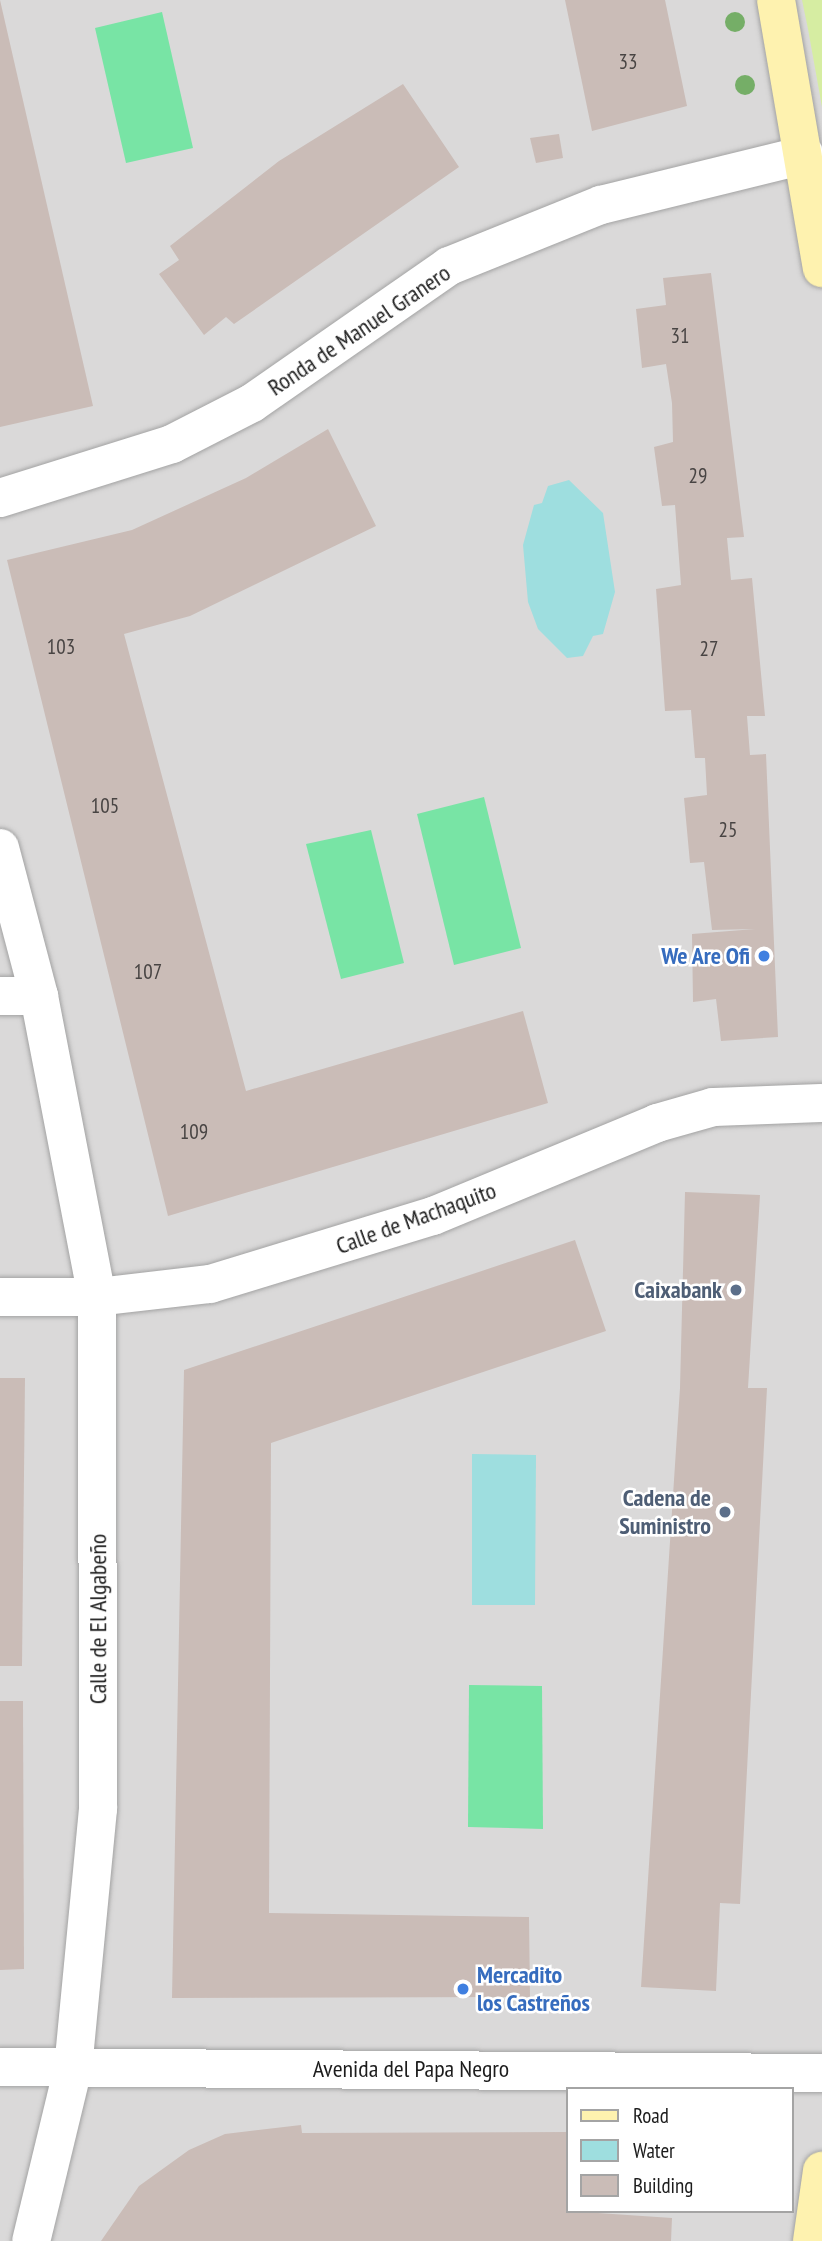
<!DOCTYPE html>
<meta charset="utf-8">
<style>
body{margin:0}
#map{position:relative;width:822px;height:2241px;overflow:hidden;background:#eee7e1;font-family:"PT Sans Narrow",sans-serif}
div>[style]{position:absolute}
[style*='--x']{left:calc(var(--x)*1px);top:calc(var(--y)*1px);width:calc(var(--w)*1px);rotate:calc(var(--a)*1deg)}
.residential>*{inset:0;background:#dad9d9}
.grass>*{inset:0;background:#d6eda2}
.pitch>*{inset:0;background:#78e4a5}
.water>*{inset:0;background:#9ededf}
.building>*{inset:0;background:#cabcb7}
.roads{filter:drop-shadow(0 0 2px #a3a3a3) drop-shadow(0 0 2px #a3a3a3)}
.street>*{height:38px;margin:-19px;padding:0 19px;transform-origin:19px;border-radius:19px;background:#fff}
.secondary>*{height:38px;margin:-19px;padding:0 19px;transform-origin:19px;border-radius:19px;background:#fef2af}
.trees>*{width:20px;height:20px;margin:-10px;border-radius:50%;background:#75ae67}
.dots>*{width:19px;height:19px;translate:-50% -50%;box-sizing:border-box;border:4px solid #fff;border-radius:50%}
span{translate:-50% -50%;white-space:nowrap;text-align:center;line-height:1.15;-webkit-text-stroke:5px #fff;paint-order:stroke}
.number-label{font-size:21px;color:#484443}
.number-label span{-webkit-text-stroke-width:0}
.street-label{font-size:24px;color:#1c1c1c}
.shop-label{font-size:24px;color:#366cbe;font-weight:700}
.right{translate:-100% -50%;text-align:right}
.left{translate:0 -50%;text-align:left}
.service-label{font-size:24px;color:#4e5e75;font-weight:700}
.legend{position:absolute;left:566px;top:2087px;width:228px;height:126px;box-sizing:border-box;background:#fff;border:2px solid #a4a4a4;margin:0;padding:9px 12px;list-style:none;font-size:21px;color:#1c1c1c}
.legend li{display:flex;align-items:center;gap:14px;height:35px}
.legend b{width:35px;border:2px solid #a4a4a4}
</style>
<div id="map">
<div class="residential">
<div style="clip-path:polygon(evenodd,0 0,822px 0,822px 2241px,0 2241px,0 0,568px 2089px,792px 2089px,792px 2211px,568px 2211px,568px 2089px)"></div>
</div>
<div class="grass">
<div style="clip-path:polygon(802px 0,822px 0,822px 107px,808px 29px)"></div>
</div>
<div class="pitch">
<div style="clip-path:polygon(162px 12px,193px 148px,126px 163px,95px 28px)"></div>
<div style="clip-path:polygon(484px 797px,521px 948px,454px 965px,417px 814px)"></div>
<div style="clip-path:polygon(371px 830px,404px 963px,341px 979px,306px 844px)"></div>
<div style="clip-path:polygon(469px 1685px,542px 1686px,543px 1829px,468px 1827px)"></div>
</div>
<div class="water">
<div style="clip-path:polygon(569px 480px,603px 513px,615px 592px,603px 634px,593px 636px,583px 656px,567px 658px,538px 629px,528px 602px,523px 545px,534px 505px,542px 503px,548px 486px)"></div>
<div style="clip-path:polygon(472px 1454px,536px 1455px,535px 1605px,472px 1605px)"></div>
</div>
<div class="building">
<div style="clip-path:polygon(0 0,93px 406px,0 427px)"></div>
<div style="clip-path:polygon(565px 0,665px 0,687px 106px,592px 131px)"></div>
<div style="clip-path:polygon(403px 84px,459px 167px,234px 324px,226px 317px,204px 335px,159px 274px,179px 260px,170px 246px,279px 161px)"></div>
<div style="clip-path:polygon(559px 134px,563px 158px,536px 163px,530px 138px)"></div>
<div style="clip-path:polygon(711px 273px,744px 537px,727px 538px,731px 580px,752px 578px,765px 716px,747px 716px,750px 755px,766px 754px,778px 1037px,721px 1041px,716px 999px,693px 1002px,692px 934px,755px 929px,712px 930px,704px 862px,690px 863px,684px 798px,707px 795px,705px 758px,695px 758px,691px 710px,665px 711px,656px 589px,681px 585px,675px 505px,662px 506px,654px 447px,673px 442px,672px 403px,666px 364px,642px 368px,636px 309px,666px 305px,663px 278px)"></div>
<div style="clip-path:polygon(328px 429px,376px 526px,190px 616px,124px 634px,246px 1091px,523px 1011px,548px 1103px,168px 1216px,7px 560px,132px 530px,246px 478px)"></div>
<div style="clip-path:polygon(685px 1192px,760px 1195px,748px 1388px,767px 1388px,740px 1904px,720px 1903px,716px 1991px,641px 1987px,680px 1388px)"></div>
<div style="clip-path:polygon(575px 1240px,606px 1331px,271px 1443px,269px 1913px,529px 1917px,530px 1997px,172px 1998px,184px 1370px)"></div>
<div style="clip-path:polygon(0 1378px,25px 1378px,22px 1666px,0 1666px)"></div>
<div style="clip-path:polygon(0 1701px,23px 1701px,24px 1969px,0 1970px)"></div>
<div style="clip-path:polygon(301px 2125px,302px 2133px,568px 2132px,568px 2211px,672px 2218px,671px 2241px,101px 2241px,139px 2186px,189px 2150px,225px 2134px)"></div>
</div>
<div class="roads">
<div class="street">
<div style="--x:0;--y:498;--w:180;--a:-17.4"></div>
<div style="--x:172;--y:444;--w:90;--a:-27.1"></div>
<div style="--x:252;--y:403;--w:240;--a:-34.8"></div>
<div style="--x:449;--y:266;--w:164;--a:-21.9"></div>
<div style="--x:601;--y:205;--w:210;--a:-13.8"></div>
<div style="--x:0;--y:848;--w:153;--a:75.2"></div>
<div style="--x:39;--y:996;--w:307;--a:79.1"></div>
<div style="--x:97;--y:1297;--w:512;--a:89.89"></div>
<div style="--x:98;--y:1809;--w:260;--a:95.5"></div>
<div style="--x:73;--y:2068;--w:178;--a:103.6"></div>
<div style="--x:0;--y:996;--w:39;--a:0"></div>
<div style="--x:0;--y:1297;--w:97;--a:0"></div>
<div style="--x:97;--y:1297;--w:114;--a:-6.6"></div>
<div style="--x:210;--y:1284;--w:233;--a:-17"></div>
<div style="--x:433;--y:1216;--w:243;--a:-22.5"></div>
<div style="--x:657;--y:1123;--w:58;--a:-15.9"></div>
<div style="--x:713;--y:1107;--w:109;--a:-2.1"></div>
<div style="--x:0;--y:2067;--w:822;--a:0.42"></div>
</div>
<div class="secondary">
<div style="--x:776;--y:0;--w:272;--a:80.3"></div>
<div style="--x:812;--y:2241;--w:71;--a:-81.9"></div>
</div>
</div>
<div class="trees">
<div style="left:735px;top:22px"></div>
<div style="left:745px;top:85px"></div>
</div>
<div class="dots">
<div style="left:764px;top:956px;background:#3f7fe0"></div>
<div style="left:736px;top:1290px;background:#5c6f8a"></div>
<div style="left:725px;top:1512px;background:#5c6f8a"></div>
<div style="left:463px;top:1989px;background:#3f7fe0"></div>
</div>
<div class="number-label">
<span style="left:628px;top:62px">33</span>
<span style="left:680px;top:336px">31</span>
<span style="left:698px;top:476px">29</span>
<span style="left:61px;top:647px">103</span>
<span style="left:709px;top:649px">27</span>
<span style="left:105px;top:806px">105</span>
<span style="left:728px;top:830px">25</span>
<span style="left:148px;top:972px">107</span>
<span style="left:194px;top:1132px">109</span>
</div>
<div class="street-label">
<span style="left:359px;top:330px;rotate:-34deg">Ronda de Manuel Granero</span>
<span style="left:416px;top:1218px;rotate:-20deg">Calle de Machaquito</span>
<span style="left:98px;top:1619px;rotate:-90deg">Calle de El Algabeño</span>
<span style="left:411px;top:2069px">Avenida del Papa Negro</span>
</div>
<div class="shop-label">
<span class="right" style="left:750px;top:956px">We Are Ofi</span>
<span class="left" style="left:477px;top:1989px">Mercadito<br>los Castreños</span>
</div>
<div class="service-label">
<span class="right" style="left:722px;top:1290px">Caixabank</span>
<span class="right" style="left:711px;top:1512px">Cadena de<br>Suministro</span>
</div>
<ul class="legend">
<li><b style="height:9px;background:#fef2af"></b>Road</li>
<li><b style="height:19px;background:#9ededf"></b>Water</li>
<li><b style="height:19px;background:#cabcb7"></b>Building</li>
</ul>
</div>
